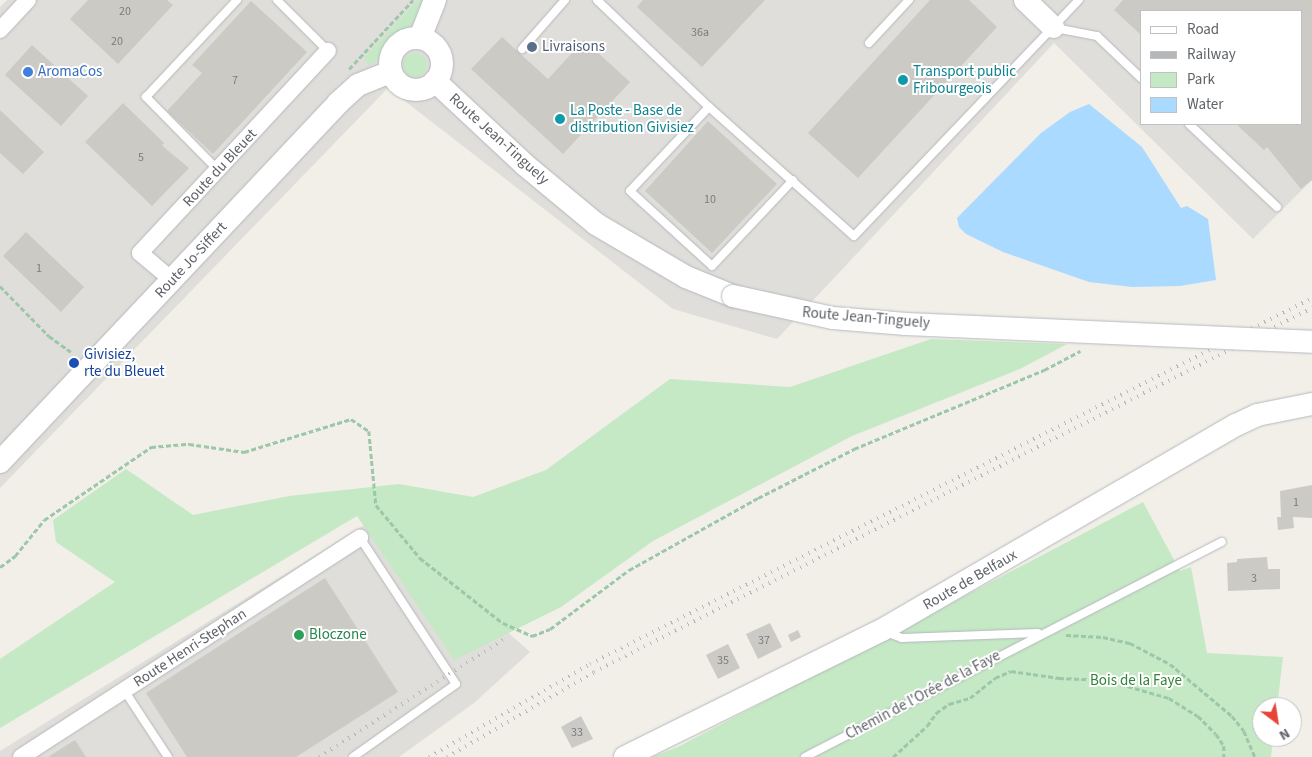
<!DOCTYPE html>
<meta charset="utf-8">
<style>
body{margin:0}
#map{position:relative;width:1312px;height:757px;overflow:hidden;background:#f1efe8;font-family:"Source Sans 3",sans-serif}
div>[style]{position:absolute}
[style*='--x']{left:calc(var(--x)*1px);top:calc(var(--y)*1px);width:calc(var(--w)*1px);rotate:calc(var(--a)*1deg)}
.industrial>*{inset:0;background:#e0deda}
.green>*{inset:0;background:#c5e8c5}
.round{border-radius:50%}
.water>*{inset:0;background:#aadaff}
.building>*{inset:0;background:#cccac5}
.path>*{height:2.5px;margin-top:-1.25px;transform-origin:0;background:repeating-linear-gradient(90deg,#9cc7a9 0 5px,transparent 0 7.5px)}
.roads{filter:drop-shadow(0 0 1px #b5b8bc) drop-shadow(0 0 1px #b5b8bc)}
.lane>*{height:8px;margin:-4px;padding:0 4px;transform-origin:4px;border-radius:4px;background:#fff}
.street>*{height:16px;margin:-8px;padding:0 8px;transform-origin:8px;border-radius:8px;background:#fff}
.secondary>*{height:22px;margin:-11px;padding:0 11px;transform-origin:11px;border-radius:11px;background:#fff}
.secondary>.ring{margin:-11px;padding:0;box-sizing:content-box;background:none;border:22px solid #fff;border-radius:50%}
.rail>*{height:4px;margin-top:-2px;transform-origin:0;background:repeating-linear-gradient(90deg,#b6b7b8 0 1px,transparent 0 7px)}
.bridges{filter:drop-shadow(0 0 1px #b6babf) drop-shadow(0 0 1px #b6babf)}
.secondary-bridge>*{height:22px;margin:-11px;padding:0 11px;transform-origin:11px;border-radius:11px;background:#fff}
.dots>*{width:14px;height:14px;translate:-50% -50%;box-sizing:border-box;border:2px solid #fff;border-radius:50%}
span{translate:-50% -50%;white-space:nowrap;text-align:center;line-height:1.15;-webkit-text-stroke:4px #fff;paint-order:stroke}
.number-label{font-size:12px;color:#7a7d7f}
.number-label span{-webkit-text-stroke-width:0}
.service-label{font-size:15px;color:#4e5e75}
.left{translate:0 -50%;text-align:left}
.culture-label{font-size:15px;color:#0d838f}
.shop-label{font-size:15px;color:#366cbe}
.street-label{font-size:15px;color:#5f6368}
.transit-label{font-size:15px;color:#164399}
.leisure-label{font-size:15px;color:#27864d}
.park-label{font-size:15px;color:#348238}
.legend{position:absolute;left:1140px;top:10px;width:162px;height:115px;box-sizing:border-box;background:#fff;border:1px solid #bfc1c3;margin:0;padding:6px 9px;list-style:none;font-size:15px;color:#5f6368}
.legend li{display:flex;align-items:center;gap:10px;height:25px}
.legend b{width:25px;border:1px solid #bfc1c3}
.north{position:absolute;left:1252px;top:697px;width:50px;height:50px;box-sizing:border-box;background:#fff;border:1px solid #bfc1c3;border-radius:50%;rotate:149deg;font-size:14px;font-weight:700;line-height:20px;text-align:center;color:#5f6368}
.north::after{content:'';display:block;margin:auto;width:18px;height:22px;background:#ea4335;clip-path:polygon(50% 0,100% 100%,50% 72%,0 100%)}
</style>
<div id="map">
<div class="industrial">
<div style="clip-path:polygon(evenodd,7px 0,1312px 0,1312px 180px,1253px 239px,1054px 43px,777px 339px,673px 309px,388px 88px,0 488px,0 7px,7px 0,1141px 11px,1301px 11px,1301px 124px,1141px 124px,1141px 11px)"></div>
<div style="clip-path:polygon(377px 517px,530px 652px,474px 703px,399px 757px,0 757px,0 751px)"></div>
</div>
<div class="green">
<div style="clip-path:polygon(418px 0,423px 0,412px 24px,389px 43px,381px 57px,369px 66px,364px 58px)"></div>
<div class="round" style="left:403px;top:53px;width:24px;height:24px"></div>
<div style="clip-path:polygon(931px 339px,1067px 344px,1020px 369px,852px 436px,653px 541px,561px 607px,454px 660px,357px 516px,0 728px,0 659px,115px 582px,56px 542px,53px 520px,126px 469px,193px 515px,289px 496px,399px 484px,473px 497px,546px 470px,670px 379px,790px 387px)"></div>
<div style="clip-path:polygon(1143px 502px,1180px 571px,1191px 567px,1207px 653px,1283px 657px,1277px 707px,1262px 707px,1262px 737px,1273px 737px,1271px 757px,652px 757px,678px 747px)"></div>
</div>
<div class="water">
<div style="clip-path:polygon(1089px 104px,1142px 147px,1181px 208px,1187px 206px,1208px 219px,1216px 280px,1180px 286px,1132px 287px,1089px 282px,1003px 252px,966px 234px,959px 227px,957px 218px,1041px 133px,1070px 112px)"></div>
</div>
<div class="building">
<div style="clip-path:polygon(88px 0,167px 0,173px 5px,118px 64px,70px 19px)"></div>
<div style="clip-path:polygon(643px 0,765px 0,702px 67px,637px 7px)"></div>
<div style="clip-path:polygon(930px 0,969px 0,997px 27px,858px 178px,808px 133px)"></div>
<div style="clip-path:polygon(1123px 0,1312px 0,1312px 180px,1301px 189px,1267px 147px,1264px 150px,1236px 124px,1301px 124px,1301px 11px,1141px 11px,1141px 35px,1114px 10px)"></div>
<div style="clip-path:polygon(251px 1px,307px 52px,213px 154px,167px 111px,202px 73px,192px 65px)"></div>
<div style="clip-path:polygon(502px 37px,548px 79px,584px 40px,630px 82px,563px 154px,471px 69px)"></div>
<div style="clip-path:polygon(32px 45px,88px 96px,61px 126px,5px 75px)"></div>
<div style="clip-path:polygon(123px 103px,164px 143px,162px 145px,166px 149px,189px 168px,152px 206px,85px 142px)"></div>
<div style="clip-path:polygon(0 110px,44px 152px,23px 174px,0 153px)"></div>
<div style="clip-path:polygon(708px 121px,777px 184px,712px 253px,645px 191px)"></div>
<div style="clip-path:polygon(26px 232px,84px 287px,61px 312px,3px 256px)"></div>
<div style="clip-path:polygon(1312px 485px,1312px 518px,1293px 517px,1294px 528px,1278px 530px,1277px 517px,1281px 517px,1280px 491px)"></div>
<div style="clip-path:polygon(1267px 557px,1268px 569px,1280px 569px,1280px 589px,1228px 591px,1227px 563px,1237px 562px,1237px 559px)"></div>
<div style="clip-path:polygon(325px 578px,398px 692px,296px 757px,187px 757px,146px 693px)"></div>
<div style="clip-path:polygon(770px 623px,782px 647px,758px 659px,746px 634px)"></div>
<div style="clip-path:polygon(798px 630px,801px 637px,791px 642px,788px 635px)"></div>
<div style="clip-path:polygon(728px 644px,740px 668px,718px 679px,706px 655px)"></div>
<div style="clip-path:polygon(581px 716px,593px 739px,572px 748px,561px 727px)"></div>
<div style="clip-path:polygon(75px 740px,86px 757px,48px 757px)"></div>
</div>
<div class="path">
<div style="--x:349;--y:69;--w:94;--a:-47.2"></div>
<div style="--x:0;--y:286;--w:70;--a:45.6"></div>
<div style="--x:49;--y:336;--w:27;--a:36"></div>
<div style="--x:0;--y:567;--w:19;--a:-36"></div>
<div style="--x:15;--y:556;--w:46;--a:-51.1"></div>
<div style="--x:44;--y:520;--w:130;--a:-34.3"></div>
<div style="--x:151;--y:447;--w:38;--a:-5"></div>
<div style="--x:189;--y:444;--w:56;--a:8.3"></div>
<div style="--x:244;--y:452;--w:112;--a:-17.1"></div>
<div style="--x:351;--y:419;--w:22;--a:34"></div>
<div style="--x:369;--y:431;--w:74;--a:84.6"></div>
<div style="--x:376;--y:505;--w:69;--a:50.3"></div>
<div style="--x:420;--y:558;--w:105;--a:38.1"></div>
<div style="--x:503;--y:623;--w:32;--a:24"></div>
<div style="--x:532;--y:636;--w:19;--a:-21"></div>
<div style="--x:550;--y:629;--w:99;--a:-36.8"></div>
<div style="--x:629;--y:570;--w:148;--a:-29.2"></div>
<div style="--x:758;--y:498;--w:108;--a:-27"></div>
<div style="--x:854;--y:449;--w:206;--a:-22.6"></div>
<div style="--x:1044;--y:370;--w:41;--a:-27.8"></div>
<div style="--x:1066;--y:635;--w:37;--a:3"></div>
<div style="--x:1103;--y:637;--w:28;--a:13"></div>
<div style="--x:1130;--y:643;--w:45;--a:27.7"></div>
<div style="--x:1170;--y:664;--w:81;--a:40"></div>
<div style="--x:1232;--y:716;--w:19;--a:51"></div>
<div style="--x:1244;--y:731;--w:28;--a:67"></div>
<div style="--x:893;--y:757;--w:46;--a:-42.4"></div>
<div style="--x:927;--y:726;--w:16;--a:-55"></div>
<div style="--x:936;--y:713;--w:16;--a:-35"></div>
<div style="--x:949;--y:704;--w:22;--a:-16"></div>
<div style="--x:970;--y:698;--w:32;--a:-39"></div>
<div style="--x:995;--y:678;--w:17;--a:-24"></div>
<div style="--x:1011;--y:671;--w:49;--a:8.3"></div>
<div style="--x:1059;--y:678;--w:47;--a:2.4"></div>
<div style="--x:1106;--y:680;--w:66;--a:15.9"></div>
<div style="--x:1169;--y:698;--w:34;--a:32"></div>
<div style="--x:1198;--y:716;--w:25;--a:45"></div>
<div style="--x:1216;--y:734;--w:14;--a:56"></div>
<div style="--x:1224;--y:746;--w:11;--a:90"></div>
</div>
<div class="roads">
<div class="lane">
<div style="--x:277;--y:0;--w:72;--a:45"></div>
<div style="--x:597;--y:0;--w:155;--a:43.7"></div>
<div style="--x:709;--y:107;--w:194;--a:41.7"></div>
<div style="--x:854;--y:236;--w:326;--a:-46.4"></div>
<div style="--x:1055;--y:28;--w:43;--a:10.8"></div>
<div style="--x:1097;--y:36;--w:61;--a:43.7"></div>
<div style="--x:869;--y:43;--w:59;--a:-47.1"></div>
<div style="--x:522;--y:49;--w:65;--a:-48.7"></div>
<div style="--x:709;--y:107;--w:115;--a:133.2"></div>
<div style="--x:630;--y:191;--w:111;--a:42.4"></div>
<div style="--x:712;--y:266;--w:118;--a:-46.7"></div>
<div style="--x:1189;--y:124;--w:121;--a:43.3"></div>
<div style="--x:218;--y:170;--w:103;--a:-134.6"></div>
<div style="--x:146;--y:97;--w:133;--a:-46.8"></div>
<div style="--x:886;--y:632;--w:17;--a:21"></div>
<div style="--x:902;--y:638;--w:136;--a:-2.1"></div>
<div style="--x:124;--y:690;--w:80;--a:56.7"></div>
<div style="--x:353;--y:757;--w:126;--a:-35.3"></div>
<div style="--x:456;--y:684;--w:175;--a:-123.3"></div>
<div style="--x:805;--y:757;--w:469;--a:-27.3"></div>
</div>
<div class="street">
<div style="--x:0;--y:30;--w:41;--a:-47"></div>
<div style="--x:172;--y:280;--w:42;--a:-139.8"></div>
<div style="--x:140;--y:253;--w:276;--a:-47.1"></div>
<div style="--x:21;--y:757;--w:404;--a:-32.9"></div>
</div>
<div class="secondary">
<div style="--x:1025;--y:0;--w:39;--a:44"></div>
<div style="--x:420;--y:38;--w:41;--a:-68.5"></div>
<div class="ring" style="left:390px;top:38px;width:30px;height:30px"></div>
<div style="--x:435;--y:81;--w:123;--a:43"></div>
<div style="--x:525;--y:165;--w:92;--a:39.7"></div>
<div style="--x:596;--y:224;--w:104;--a:30.5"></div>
<div style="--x:686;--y:277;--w:51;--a:22"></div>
<div style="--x:0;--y:462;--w:493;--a:-46.7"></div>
<div style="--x:338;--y:103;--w:27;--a:-42"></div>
<div style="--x:358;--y:85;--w:35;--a:-22"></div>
<div style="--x:625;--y:757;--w:287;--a:-26.3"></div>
<div style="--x:882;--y:630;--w:409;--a:-30.1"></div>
<div style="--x:1236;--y:425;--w:23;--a:-25"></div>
<div style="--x:1257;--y:415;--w:56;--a:-11.3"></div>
</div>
</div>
<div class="rail">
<div style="--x:319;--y:757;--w:218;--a:-32.5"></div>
<div style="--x:429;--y:757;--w:186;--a:-30"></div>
<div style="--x:590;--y:664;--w:809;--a:-26.88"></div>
<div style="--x:447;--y:757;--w:170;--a:-30"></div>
<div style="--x:594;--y:672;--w:805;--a:-26.88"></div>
</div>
<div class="bridges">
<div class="secondary-bridge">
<div style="--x:733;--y:296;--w:102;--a:12.4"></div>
<div style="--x:833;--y:318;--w:73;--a:4.7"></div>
<div style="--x:906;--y:324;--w:406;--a:2.5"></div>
</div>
</div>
<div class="dots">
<div style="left:532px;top:47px;background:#5c6f8a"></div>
<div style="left:28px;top:72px;background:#3f7fe0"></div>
<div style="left:903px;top:80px;background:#0f9aa8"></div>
<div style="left:560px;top:119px;background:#0f9aa8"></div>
<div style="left:74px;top:363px;background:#1a4fb4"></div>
<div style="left:299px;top:635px;background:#2e9e5b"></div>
</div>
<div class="number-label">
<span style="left:125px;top:12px">20</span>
<span style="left:700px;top:33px">36a</span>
<span style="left:117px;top:42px">20</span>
<span style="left:235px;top:81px">7</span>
<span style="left:141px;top:158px">5</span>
<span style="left:710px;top:200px">10</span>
<span style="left:39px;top:269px">1</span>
<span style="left:1296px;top:503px">1</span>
<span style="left:1254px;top:579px">3</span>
<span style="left:764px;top:641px">37</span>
<span style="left:723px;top:661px">35</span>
<span style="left:577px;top:733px">33</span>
</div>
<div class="service-label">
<span class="left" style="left:542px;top:47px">Livraisons</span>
</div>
<div class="culture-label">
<span class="left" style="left:913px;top:80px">Transport public<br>Fribourgeois</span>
<span class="left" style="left:570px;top:119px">La Poste - Base de<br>distribution Givisiez</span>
</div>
<div class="shop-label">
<span class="left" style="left:38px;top:72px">AromaCos</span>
</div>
<div class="street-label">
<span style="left:499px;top:139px;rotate:42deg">Route Jean-Tinguely</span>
<span style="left:220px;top:168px;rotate:-47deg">Route du Bleuet</span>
<span style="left:191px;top:260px;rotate:-47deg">Route Jo-Siffert</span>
<span style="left:866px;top:318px;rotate:5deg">Route Jean-Tinguely</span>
<span style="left:970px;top:580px;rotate:-30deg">Route de Belfaux</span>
<span style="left:190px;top:648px;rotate:-33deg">Route Henri-Stephan</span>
<span style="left:923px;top:695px;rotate:-28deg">Chemin de l'Orée de la Faye</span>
</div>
<div class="transit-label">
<span class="left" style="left:84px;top:363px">Givisiez,<br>rte du Bleuet</span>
</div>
<div class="leisure-label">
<span class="left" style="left:309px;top:635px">Bloczone</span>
</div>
<div class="park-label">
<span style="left:1136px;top:681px">Bois de la Faye</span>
</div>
<ul class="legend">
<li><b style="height:6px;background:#fff"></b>Road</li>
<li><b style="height:6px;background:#b6b7b8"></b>Railway</li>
<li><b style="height:14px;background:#c5e8c5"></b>Park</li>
<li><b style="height:14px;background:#aadaff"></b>Water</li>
</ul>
<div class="north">N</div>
</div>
